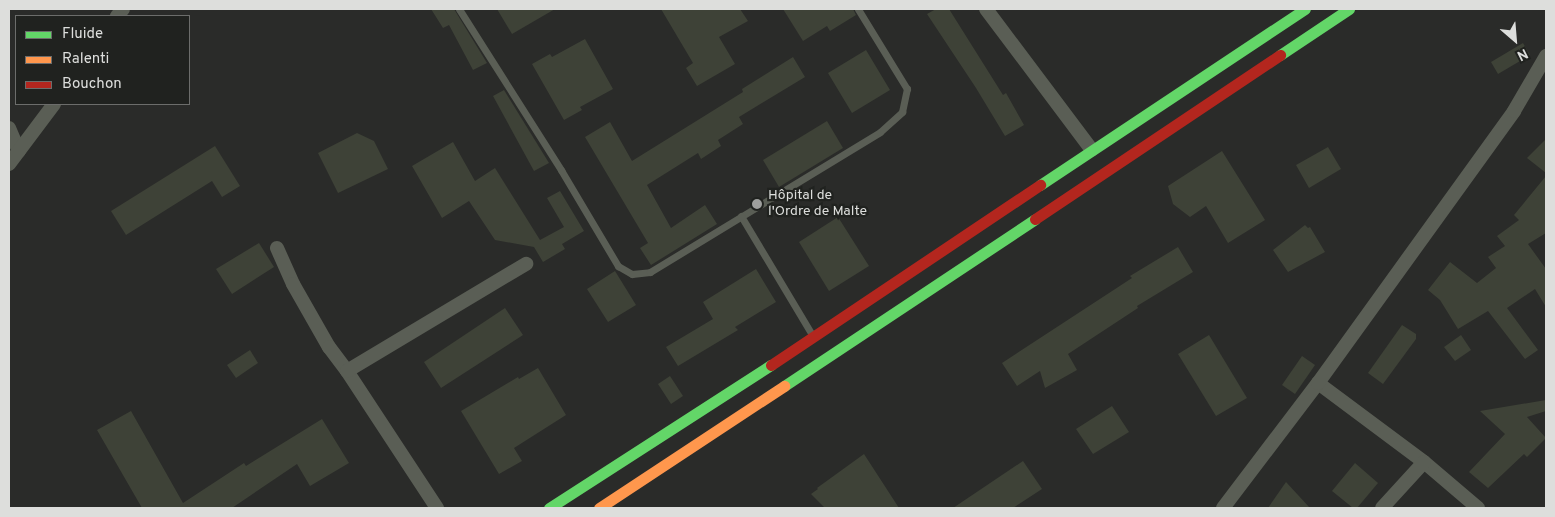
<!DOCTYPE html>
<meta charset="utf-8">
<style>
body{margin:0}
#map{position:relative;width:1555px;height:517px;overflow:hidden;background:#2a2b29;font-family:Overpass,sans-serif}
div>[style]{position:absolute}
[style*='--x']{left:calc(var(--x)*1px);top:calc(var(--y)*1px);width:calc(var(--w)*1px);rotate:calc(var(--a)*1deg)}
.building>*{inset:0;background:#3e4237}
.lane>*{height:7px;margin:-3.5px;padding:0 3.5px;transform-origin:3.5px;border-radius:3.5px;background:#5a5e55}
.street>*{height:14px;margin:-7px;padding:0 7px;transform-origin:7px;border-radius:7px;background:#5a5e55}
.fast>*{height:11px;margin:-5.5px;padding:0 5.5px;transform-origin:5.5px;border-radius:5.5px;background:#63d668}
.slow>*{height:11px;margin:-5.5px;padding:0 5.5px;transform-origin:5.5px;border-radius:5.5px;background:#ff974d}
.jam>*{height:11px;margin:-5.5px;padding:0 5.5px;transform-origin:5.5px;border-radius:5.5px;background:#b3261e}
.dots>*{width:14px;height:14px;translate:-50% -50%;box-sizing:border-box;border:2px solid #20221f;border-radius:50%}
span{translate:-50% -50%;white-space:nowrap;text-align:center;line-height:1.15;-webkit-text-stroke:4.5px #20221f;paint-order:stroke}
.poi-label{font-size:14px;color:#dddedc}
.left{translate:0 -50%;text-align:left}
.frame{position:absolute;inset:0;border:10px solid #dddedc;pointer-events:none}
.legend{position:absolute;left:15px;top:15px;width:175px;height:90px;box-sizing:border-box;background:#20221f;border:1px solid #6c6d6b;margin:0;padding:6px 9px;list-style:none;font-size:15px;color:#dddedc}
.legend li{display:flex;align-items:center;gap:10px;height:25px}
.legend b{width:25px;border:1px solid #6c6d6b}
.north{position:absolute;left:1490px;top:15px;width:50px;height:50px;-webkit-text-stroke:4px #20221f;paint-order:stroke;rotate:153deg;font-size:14px;font-weight:700;line-height:20px;text-align:center;color:#dddedc}
.north::after{content:'';display:block;margin:auto;width:18px;height:22px;background:#dddedc;clip-path:polygon(50% 0,100% 100%,50% 72%,0 100%)}
</style>
<div id="map">
<div class="building">
<div style="clip-path:polygon(431px 9px,454px 9px,487px 63px,473px 70px,449px 25px,443px 28px)"></div>
<div style="clip-path:polygon(497px 9px,555px 9px,512px 34px)"></div>
<div style="clip-path:polygon(661px 9px,740px 9px,748px 21px,719px 37px,735px 64px,697px 86px,686px 68px,693px 63px)"></div>
<div style="clip-path:polygon(783px 9px,853px 9px,856px 15px,830px 31px,827px 26px,803px 41px)"></div>
<div style="clip-path:polygon(936px 9px,949px 9px,1003px 95px,1006px 93px,1024px 125px,1005px 136px,976px 88px,927px 14px)"></div>
<div style="clip-path:polygon(585px 39px,613px 89px,580px 107px,582px 110px,564px 120px,532px 64px,550px 54px,552px 57px)"></div>
<div style="clip-path:polygon(1523px 43px,1530px 55px,1498px 74px,1491px 62px)"></div>
<div style="clip-path:polygon(866px 50px,890px 90px,852px 113px,828px 73px)"></div>
<div style="clip-path:polygon(793px 57px,805px 77px,739px 117px,743px 124px,718px 140px,721px 146px,701px 159px,698px 153px,647px 185px,671px 228px,705px 205px,717px 224px,651px 265px,640px 248px,648px 243px,585px 137px,610px 122px,632px 161px,743px 92px,742px 89px)"></div>
<div style="clip-path:polygon(504px 90px,549px 163px,534px 171px,493px 96px)"></div>
<div style="clip-path:polygon(827px 121px,843px 148px,779px 187px,763px 160px)"></div>
<div style="clip-path:polygon(357px 133px,374px 141px,388px 169px,338px 193px,318px 153px)"></div>
<div style="clip-path:polygon(1546px 139px,1546px 173px,1527px 158px)"></div>
<div style="clip-path:polygon(453px 142px,475px 181px,495px 168px,540px 240px,564px 227px,547px 198px,560px 191px,584px 231px,562px 244px,565px 249px,543px 262px,534px 247px,495px 240px,469px 201px,442px 218px,412px 166px)"></div>
<div style="clip-path:polygon(215px 146px,240px 186px,222px 197px,212px 181px,126px 235px,111px 211px)"></div>
<div style="clip-path:polygon(1328px 147px,1341px 169px,1309px 188px,1296px 165px)"></div>
<div style="clip-path:polygon(1222px 151px,1265px 220px,1228px 243px,1206px 206px,1190px 217px,1173px 204px,1168px 186px)"></div>
<div style="clip-path:polygon(1546px 176px,1546px 233px,1528px 244px,1546px 269px,1546px 307px,1535px 289px,1507px 308px,1538px 350px,1525px 359px,1488px 311px,1458px 329px,1440px 300px,1428px 290px,1450px 262px,1477px 283px,1496px 268px,1488px 257px,1505px 246px,1497px 236px,1519px 220px,1514px 215px)"></div>
<div style="clip-path:polygon(838px 217px,869px 266px,829px 291px,799px 242px)"></div>
<div style="clip-path:polygon(1305px 225px,1308px 228px,1310px 227px,1325px 252px,1288px 272px,1273px 250px)"></div>
<div style="clip-path:polygon(259px 243px,274px 267px,232px 294px,216px 269px)"></div>
<div style="clip-path:polygon(1178px 247px,1193px 272px,1137px 306px,1138px 308px,1068px 354px,1077px 370px,1045px 388px,1040px 371px,1017px 386px,1002px 363px,1132px 278px,1130px 276px)"></div>
<div style="clip-path:polygon(756px 269px,776px 302px,735px 327px,738px 330px,678px 366px,666px 347px,713px 319px,703px 302px)"></div>
<div style="clip-path:polygon(615px 271px,636px 305px,608px 322px,587px 289px)"></div>
<div style="clip-path:polygon(505px 308px,523px 335px,441px 388px,424px 362px)"></div>
<div style="clip-path:polygon(1402px 325px,1416px 334px,1416px 339px,1383px 384px,1368px 373px)"></div>
<div style="clip-path:polygon(1209px 335px,1247px 398px,1216px 416px,1178px 354px)"></div>
<div style="clip-path:polygon(1461px 335px,1471px 350px,1455px 361px,1444px 347px)"></div>
<div style="clip-path:polygon(250px 350px,258px 363px,236px 378px,227px 365px)"></div>
<div style="clip-path:polygon(1302px 356px,1315px 365px,1295px 394px,1282px 385px)"></div>
<div style="clip-path:polygon(538px 368px,566px 415px,514px 448px,522px 461px,499px 474px,461px 411px,518px 377px,519px 379px)"></div>
<div style="clip-path:polygon(670px 376px,683px 396px,671px 404px,658px 384px)"></div>
<div style="clip-path:polygon(1546px 400px,1546px 411px,1527px 417px,1546px 438px,1527px 457px,1524px 454px,1488px 488px,1469px 472px,1505px 434px,1480px 411px)"></div>
<div style="clip-path:polygon(1112px 406px,1129px 432px,1093px 454px,1076px 429px)"></div>
<div style="clip-path:polygon(131px 411px,183px 503px,244px 463px,246px 466px,322px 419px,349px 463px,310px 486px,297px 464px,232px 508px,142px 508px,97px 430px)"></div>
<div style="clip-path:polygon(864px 454px,899px 508px,825px 508px,811px 494px,818px 489px,817px 488px)"></div>
<div style="clip-path:polygon(1023px 461px,1042px 489px,1013px 508px,953px 508px)"></div>
<div style="clip-path:polygon(1355px 463px,1378px 483px,1357px 508px,1353px 508px,1332px 491px)"></div>
<div style="clip-path:polygon(1286px 482px,1310px 508px,1268px 508px)"></div>
</div>
<div class="lane">
<div style="--x:459;--y:9;--w:191;--a:57.6"></div>
<div style="--x:561;--y:170;--w:112;--a:59.3"></div>
<div style="--x:618;--y:266;--w:16;--a:30"></div>
<div style="--x:632;--y:274;--w:18;--a:-6"></div>
<div style="--x:650;--y:272;--w:269;--a:-31.3"></div>
<div style="--x:880;--y:132;--w:30;--a:-42"></div>
<div style="--x:902;--y:112;--w:24;--a:-78"></div>
<div style="--x:907;--y:89;--w:94;--a:-121.5"></div>
<div style="--x:741;--y:216;--w:136;--a:59.1"></div>
</div>
<div class="street">
<div style="--x:986;--y:9;--w:176;--a:53.1"></div>
<div style="--x:117;--y:16;--w:9;--a:-49"></div>
<div style="--x:9;--y:128;--w:25;--a:67"></div>
<div style="--x:9;--y:164;--w:75;--a:-53.1"></div>
<div style="--x:277;--y:248;--w:39;--a:66"></div>
<div style="--x:293;--y:284;--w:73;--a:60.3"></div>
<div style="--x:329;--y:347;--w:30;--a:53"></div>
<div style="--x:347;--y:371;--w:164;--a:56.7"></div>
<div style="--x:347;--y:371;--w:209;--a:-30.9"></div>
<div style="--x:1318;--y:383;--w:132;--a:36.7"></div>
<div style="--x:1424;--y:462;--w:71;--a:40.4"></div>
<div style="--x:1223;--y:508;--w:157;--a:-52.8"></div>
<div style="--x:1318;--y:383;--w:335;--a:-54.2"></div>
<div style="--x:1514;--y:111;--w:64;--a:-59.8"></div>
<div style="--x:1382;--y:508;--w:62;--a:-47.6"></div>
</div>
<div class="fast">
<div style="--x:1280;--y:55;--w:83;--a:-33.7"></div>
<div style="--x:1040;--y:185;--w:318;--a:-33.6"></div>
<div style="--x:784;--y:386;--w:301;--a:-33.6"></div>
<div style="--x:549;--y:508;--w:264;--a:-32.8"></div>
</div>
<div class="slow">
<div style="--x:599;--y:508;--w:222;--a:-33.4"></div>
</div>
<div class="jam">
<div style="--x:1035;--y:219;--w:295;--a:-33.8"></div>
<div style="--x:771;--y:365;--w:324;--a:-33.8"></div>
</div>
<div class="dots">
<div style="left:757px;top:204px;background:#9e9f9d"></div>
</div>
<div class="poi-label">
<span class="left" style="left:768px;top:204px">Hôpital de<br>l'Ordre de Malte</span>
</div>
<div class="frame"></div>
<ul class="legend">
<li><b style="height:6px;background:#63d668"></b>Fluide</li>
<li><b style="height:6px;background:#ff974d"></b>Ralenti</li>
<li><b style="height:6px;background:#b3261e"></b>Bouchon</li>
</ul>
<div class="north">N</div>
</div>
